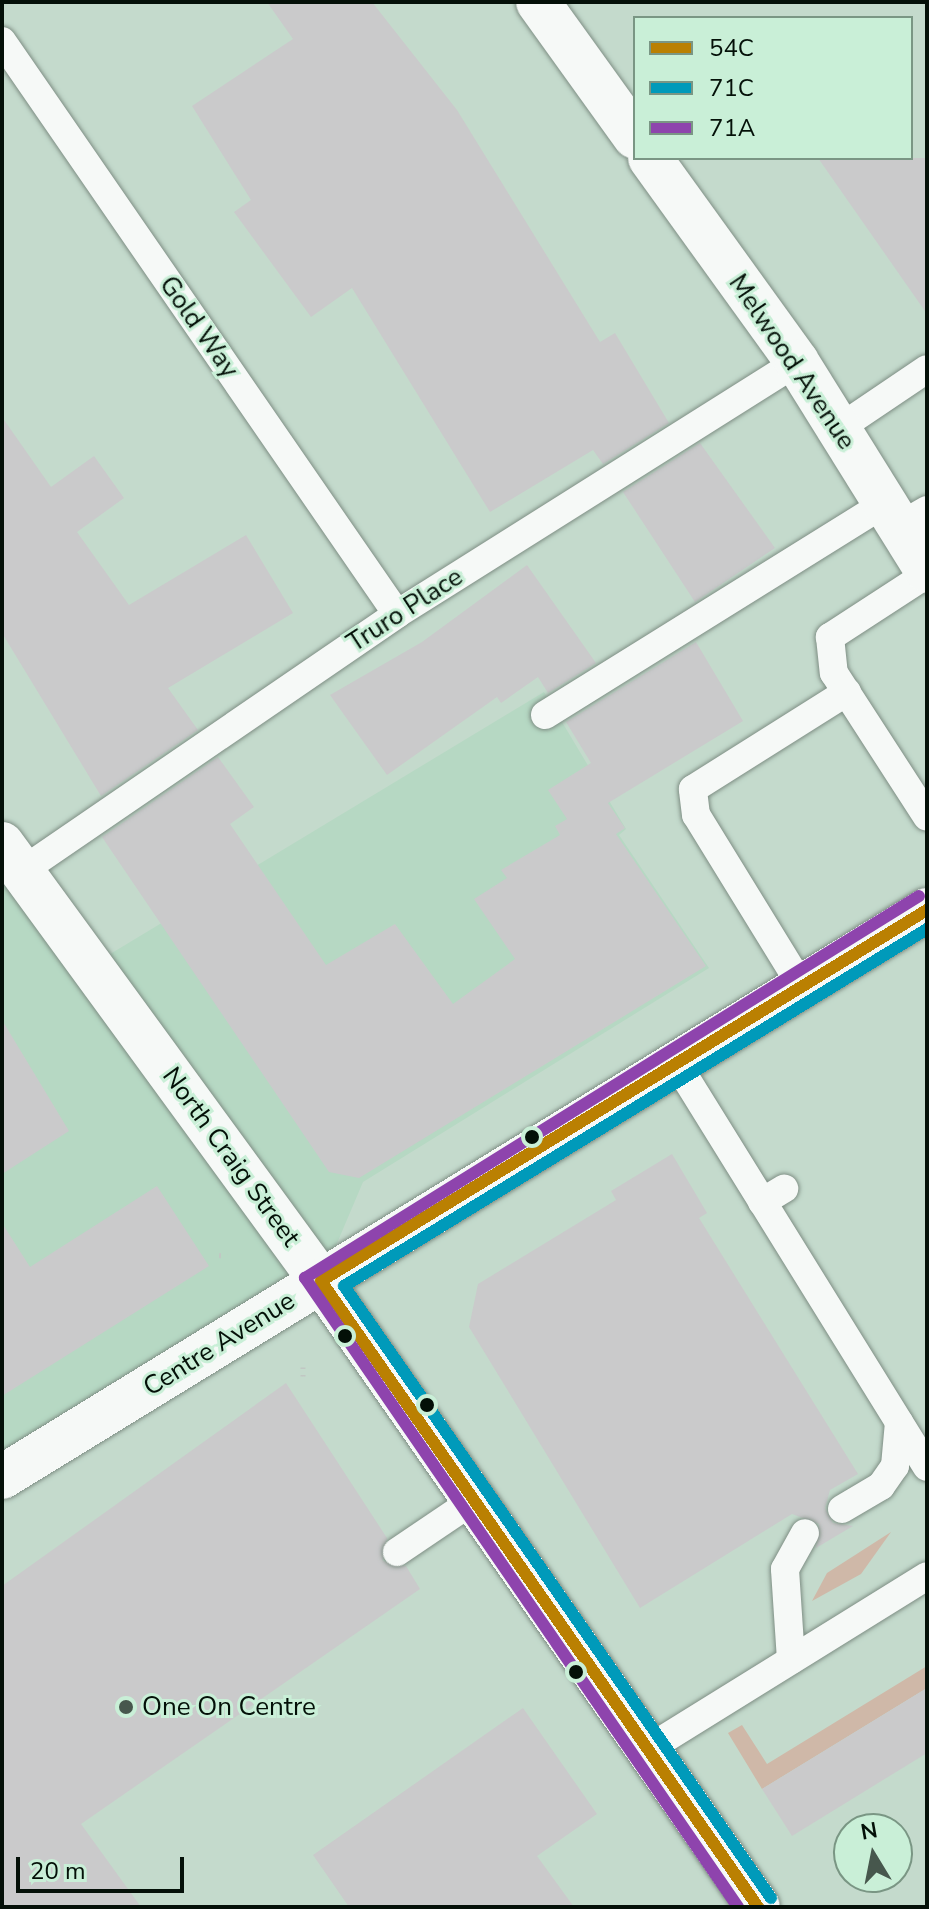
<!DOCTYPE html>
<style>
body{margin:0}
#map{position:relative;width:929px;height:1909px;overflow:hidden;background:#c4dacc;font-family:"Nunito Sans",sans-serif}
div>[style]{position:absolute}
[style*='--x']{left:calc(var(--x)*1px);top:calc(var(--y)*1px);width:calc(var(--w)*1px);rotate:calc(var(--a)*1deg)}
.built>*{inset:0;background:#b6d8c3}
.green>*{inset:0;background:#cfb8a8}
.building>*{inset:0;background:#cacacb}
.path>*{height:5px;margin-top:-2.5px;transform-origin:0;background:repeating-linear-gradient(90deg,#c1c7c3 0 2px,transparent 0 8px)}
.roads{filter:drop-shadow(0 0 2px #7e8e84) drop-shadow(0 0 2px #7e8e84)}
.service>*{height:28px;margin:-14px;padding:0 14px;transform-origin:14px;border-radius:14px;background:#f6f9f7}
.minor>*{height:44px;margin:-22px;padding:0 22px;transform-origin:22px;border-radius:22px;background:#f6f9f7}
.secondary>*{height:44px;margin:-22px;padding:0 22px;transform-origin:22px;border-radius:22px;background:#f6f9f7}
.bus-1>*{height:12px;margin:-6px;padding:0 6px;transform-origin:6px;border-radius:6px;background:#ba8002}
.bus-2>*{height:12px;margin:-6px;padding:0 6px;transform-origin:6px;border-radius:6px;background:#009aba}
.bus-3>*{height:12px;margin:-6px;padding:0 6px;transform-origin:6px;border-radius:6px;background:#8e44ad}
.dots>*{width:22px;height:22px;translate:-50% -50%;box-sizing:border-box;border:4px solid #c9efd7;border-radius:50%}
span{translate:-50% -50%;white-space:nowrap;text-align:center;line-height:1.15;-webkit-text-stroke:6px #c9efd7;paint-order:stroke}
.street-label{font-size:26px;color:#041008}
.poi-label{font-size:26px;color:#041008}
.left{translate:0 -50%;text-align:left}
.frame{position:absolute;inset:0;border:4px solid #041008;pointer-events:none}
.legend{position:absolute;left:633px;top:16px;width:280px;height:144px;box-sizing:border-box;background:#c9efd7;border:2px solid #7a9684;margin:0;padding:10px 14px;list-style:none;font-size:24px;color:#041008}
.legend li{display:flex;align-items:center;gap:16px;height:40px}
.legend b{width:40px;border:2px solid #7a9684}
.north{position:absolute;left:833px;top:1813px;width:80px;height:80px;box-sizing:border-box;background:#c9efd7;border:2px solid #7a9684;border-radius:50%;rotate:350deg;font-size:22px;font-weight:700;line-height:32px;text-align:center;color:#041008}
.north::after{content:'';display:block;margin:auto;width:28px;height:36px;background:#47574d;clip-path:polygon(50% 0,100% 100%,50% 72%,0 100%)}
.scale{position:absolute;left:16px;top:1857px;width:168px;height:36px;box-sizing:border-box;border:4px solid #041008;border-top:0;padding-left:10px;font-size:24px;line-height:28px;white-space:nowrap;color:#041008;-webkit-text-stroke:6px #c9efd7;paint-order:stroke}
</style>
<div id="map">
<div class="built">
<div style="clip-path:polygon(544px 692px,626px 829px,619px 835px,709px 968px,363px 1182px,321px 1281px,2px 1477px,2px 884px,22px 871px,92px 965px)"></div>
</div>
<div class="green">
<div style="clip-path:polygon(891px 1532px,861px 1574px,812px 1601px,827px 1573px)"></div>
<div style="clip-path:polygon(927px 1666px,927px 1688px,762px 1789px,728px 1733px,742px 1725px,767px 1764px)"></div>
</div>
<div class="building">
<div style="clip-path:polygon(267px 2px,372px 2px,457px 110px,600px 342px,615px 333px,669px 423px,603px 464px,593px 450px,490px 512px,352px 288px,311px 317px,234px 212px,251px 200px,192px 106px,293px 39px)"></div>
<div style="clip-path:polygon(818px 158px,927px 158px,927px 314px)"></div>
<div style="clip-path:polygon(2px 417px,51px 487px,94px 456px,124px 498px,77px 532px,129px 605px,246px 535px,293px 613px,168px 688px,198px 730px,101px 796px,2px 633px)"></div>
<div style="clip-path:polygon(700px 443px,775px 548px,695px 602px,623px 492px)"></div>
<div style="clip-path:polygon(527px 565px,596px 663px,548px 693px,538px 677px,501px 703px,497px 697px,387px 775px,330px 695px,422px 642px)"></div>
<div style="clip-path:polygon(696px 642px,743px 721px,608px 803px,625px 828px,616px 834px,706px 966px,359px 1178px,329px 1172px,102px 837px,218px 757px,254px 807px,230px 824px,326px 965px,395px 924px,453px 1004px,515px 959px,474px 899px,507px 878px,501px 870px,560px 835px,555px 826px,567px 819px,548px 790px,591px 763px,566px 722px)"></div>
<div style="clip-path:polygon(2px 1020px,69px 1131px,2px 1174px)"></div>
<div style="clip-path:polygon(672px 1154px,707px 1213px,699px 1218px,858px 1474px,830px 1490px,825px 1508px,833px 1523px,853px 1526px,816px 1548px,819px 1524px,792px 1514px,640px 1608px,469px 1327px,478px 1284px,616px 1200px,611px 1191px)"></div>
<div style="clip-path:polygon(157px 1186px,209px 1266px,2px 1396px,2px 1223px,30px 1267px)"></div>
<div style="clip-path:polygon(286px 1383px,387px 1538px,383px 1561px,406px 1566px,420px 1589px,81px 1824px,141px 1907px,2px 1907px,2px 1586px)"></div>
<div style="clip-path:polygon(927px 1688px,927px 1753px,792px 1836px,762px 1789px)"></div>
<div style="clip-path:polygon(523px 1708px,597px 1814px,537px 1856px,574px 1907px,349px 1907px,313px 1855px)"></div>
</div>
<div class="path">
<div style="--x:219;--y:1255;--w:8;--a:7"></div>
<div style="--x:303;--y:1367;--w:9;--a:90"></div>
</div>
<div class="roads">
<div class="service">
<div style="--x:2;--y:41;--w:696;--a:55.42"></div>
<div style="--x:838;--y:429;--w:107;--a:-34"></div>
<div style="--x:899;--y:526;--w:32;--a:-30"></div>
<div style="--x:927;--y:574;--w:116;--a:147"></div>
<div style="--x:830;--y:637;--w:36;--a:84"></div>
<div style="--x:834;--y:673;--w:171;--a:57.1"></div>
<div style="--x:545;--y:715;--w:401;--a:-31.9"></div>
<div style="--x:22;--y:871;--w:455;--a:-34.4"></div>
<div style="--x:397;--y:614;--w:473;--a:-32.2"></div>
<div style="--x:802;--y:987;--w:202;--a:-121.6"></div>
<div style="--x:696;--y:815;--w:26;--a:-97"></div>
<div style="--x:693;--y:789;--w:182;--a:-32.2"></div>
<div style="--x:677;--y:1064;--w:474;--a:58.2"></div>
<div style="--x:762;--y:1202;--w:26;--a:-31"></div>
<div style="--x:842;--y:1509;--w:45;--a:-30.5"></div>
<div style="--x:881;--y:1486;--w:24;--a:-55"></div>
<div style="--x:895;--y:1466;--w:44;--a:-84.8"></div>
<div style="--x:397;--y:1552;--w:93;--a:-34"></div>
<div style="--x:791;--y:1660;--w:91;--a:-93.8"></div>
<div style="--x:785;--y:1569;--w:41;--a:-60.9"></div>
<div style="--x:648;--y:1749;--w:328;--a:-31.8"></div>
</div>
<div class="minor">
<div style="--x:538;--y:2;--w:166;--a:54.3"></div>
<div style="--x:650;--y:158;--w:251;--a:54.2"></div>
<div style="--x:797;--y:362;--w:246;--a:58.1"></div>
</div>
<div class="secondary">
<div style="--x:2;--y:844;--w:541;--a:53.87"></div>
<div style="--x:321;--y:1281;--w:763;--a:55.08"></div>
<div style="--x:2;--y:1477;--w:1085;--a:-31.51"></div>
</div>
</div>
<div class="bus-1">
<div style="--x:321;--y:1281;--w:763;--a:55.08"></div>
<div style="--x:321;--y:1281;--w:711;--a:-31.48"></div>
</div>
<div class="bus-2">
<div style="--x:771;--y:1898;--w:746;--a:-124.9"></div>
<div style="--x:344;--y:1286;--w:684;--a:-31.48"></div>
</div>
<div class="bus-3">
<div style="--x:738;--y:1907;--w:764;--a:-124.54"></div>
<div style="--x:305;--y:1278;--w:723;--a:-31.89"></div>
</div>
<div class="dots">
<div style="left:532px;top:1137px;background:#041008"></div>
<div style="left:345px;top:1336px;background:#041008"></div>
<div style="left:427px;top:1405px;background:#041008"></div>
<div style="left:576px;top:1672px;background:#041008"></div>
<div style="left:126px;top:1707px;background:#47574d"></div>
</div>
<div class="street-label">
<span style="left:199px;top:327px;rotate:55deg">Gold Way</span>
<span style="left:792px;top:362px;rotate:56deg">Melwood Avenue</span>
<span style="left:405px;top:610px;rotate:-33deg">Truro Place</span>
<span style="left:231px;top:1157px;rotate:54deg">North Craig Street</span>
<span style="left:219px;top:1344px;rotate:-32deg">Centre Avenue</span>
</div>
<div class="poi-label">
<span class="left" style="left:142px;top:1707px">One On Centre</span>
</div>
<div class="frame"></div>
<ul class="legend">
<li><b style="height:10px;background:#ba8002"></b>54C</li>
<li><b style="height:10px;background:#009aba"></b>71C</li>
<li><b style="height:10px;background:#8e44ad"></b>71A</li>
</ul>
<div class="north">N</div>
<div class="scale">20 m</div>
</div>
